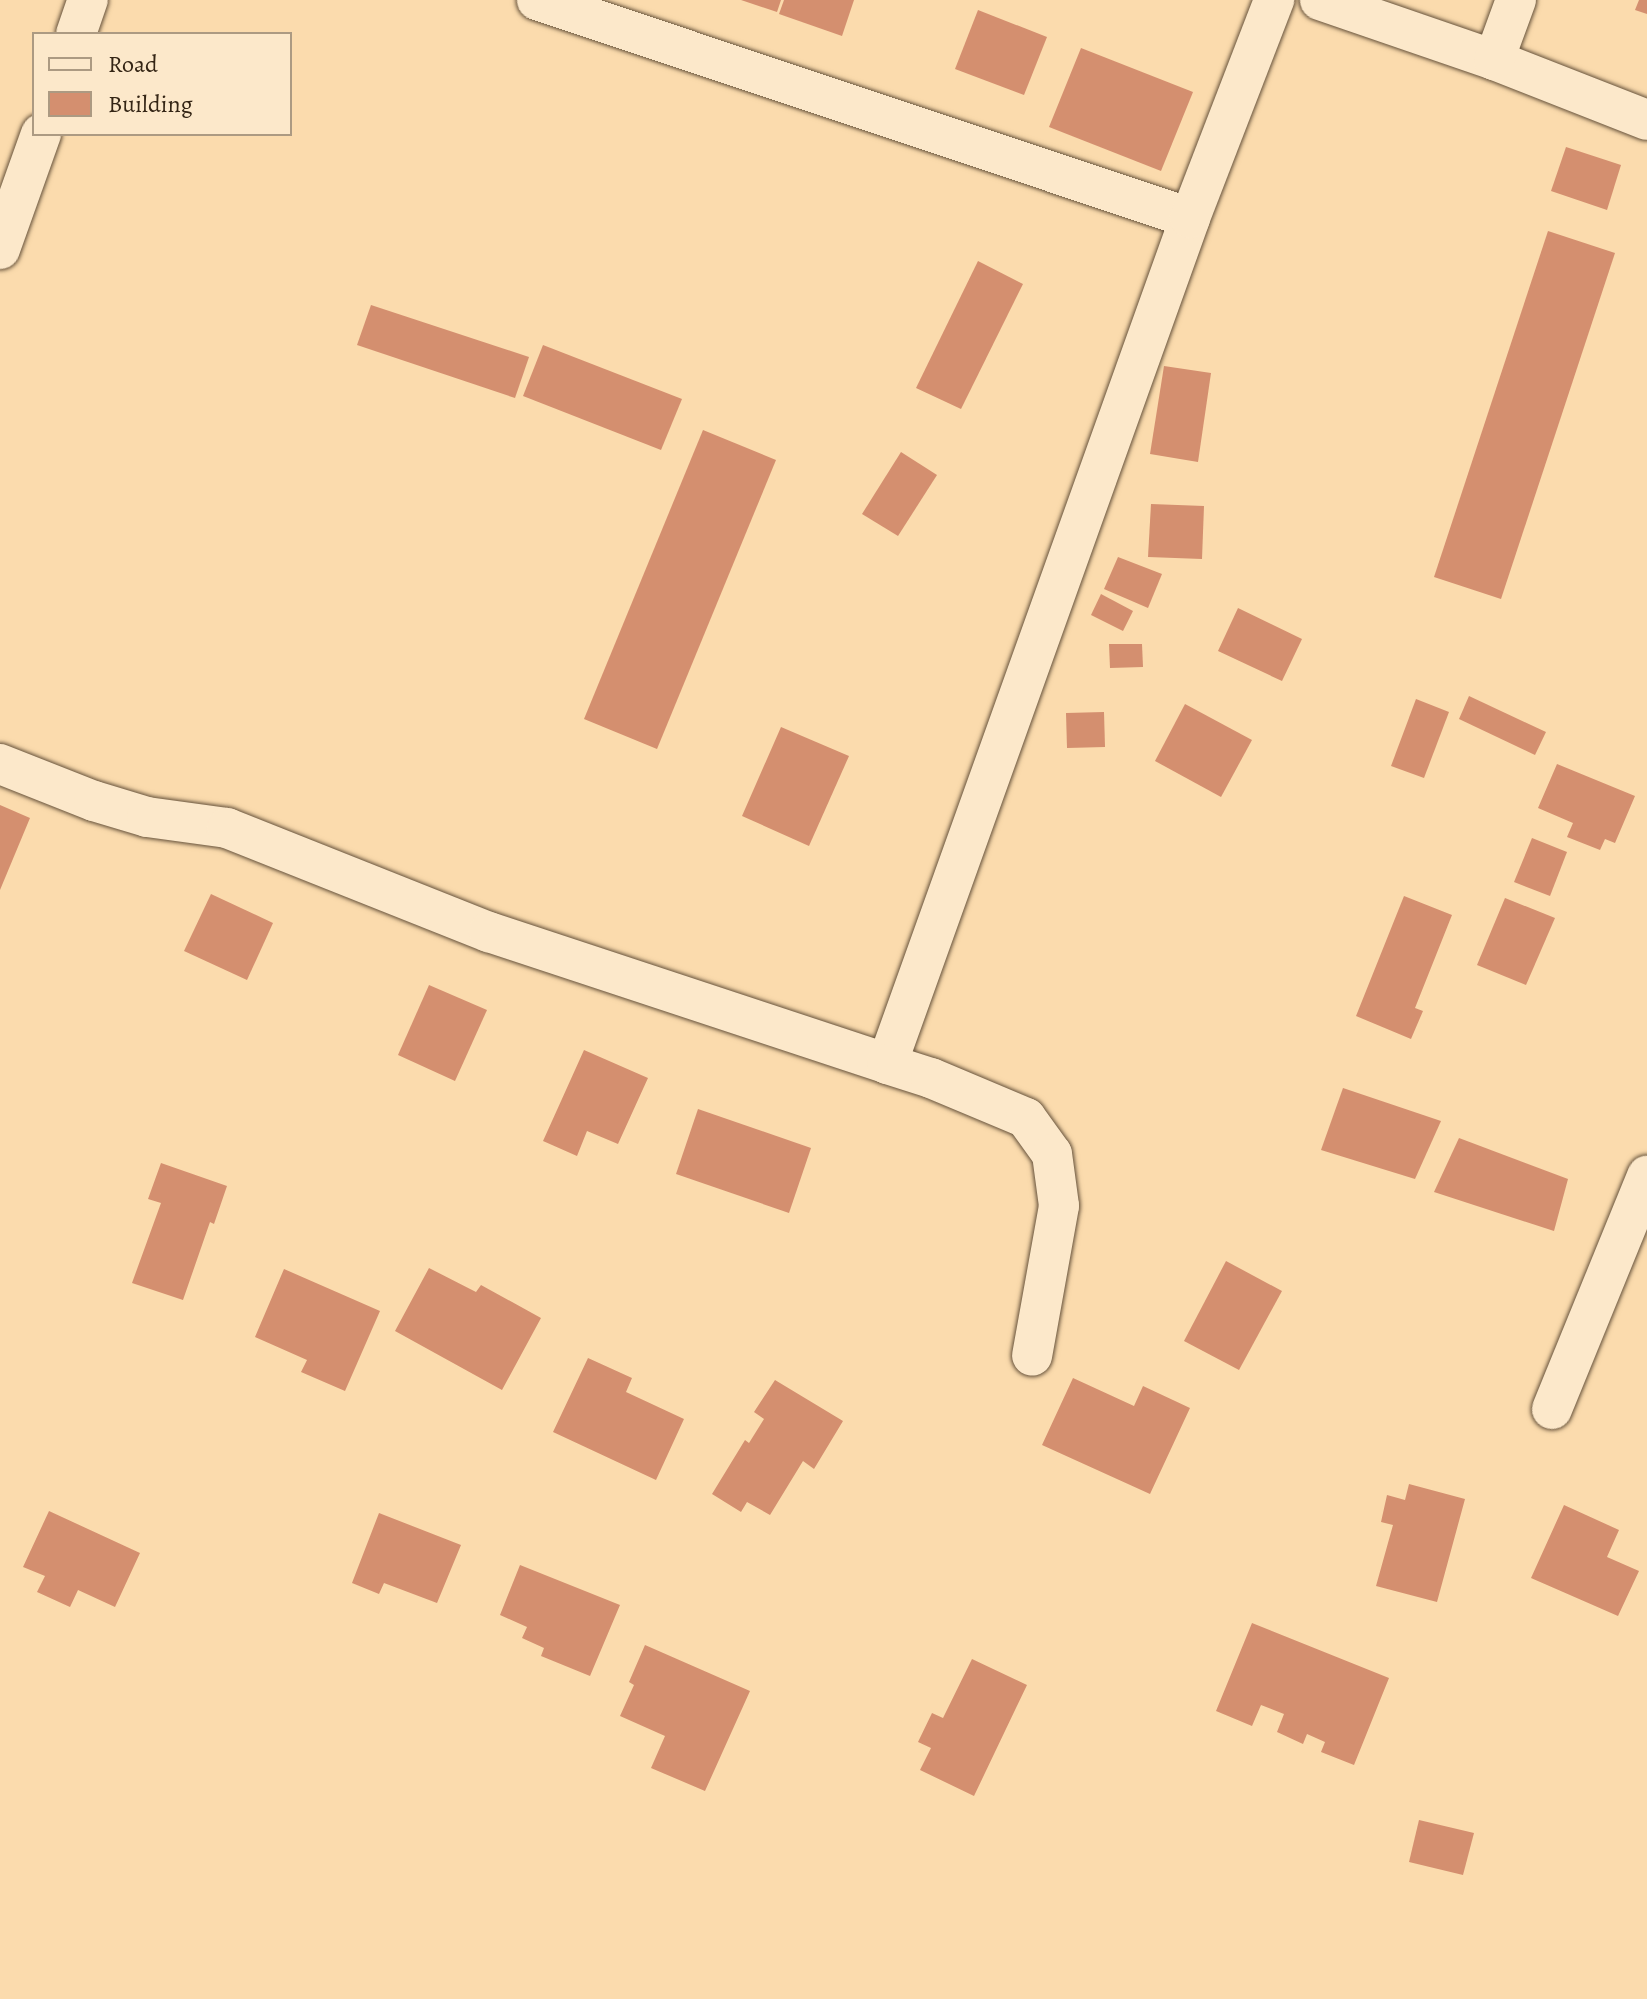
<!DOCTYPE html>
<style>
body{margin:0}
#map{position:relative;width:1647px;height:1999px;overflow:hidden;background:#fbdbad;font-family:Alegreya,serif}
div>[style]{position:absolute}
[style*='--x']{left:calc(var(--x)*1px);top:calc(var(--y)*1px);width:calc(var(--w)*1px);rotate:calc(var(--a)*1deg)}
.building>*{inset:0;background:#d48f6f}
.roads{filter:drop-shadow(0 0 2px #66523b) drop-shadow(0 0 2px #66523b)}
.minor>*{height:40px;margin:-20px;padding:0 20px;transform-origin:20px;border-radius:20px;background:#fce8ca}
span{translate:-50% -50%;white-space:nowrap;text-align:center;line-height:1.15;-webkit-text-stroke:7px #fce8ca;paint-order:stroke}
.legend{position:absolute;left:32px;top:32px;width:260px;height:104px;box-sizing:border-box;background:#fce8ca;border:2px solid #ac9a82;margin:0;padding:10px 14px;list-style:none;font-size:24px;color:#342515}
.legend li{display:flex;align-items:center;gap:16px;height:40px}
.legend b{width:40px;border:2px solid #ac9a82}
</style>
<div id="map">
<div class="building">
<div style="clip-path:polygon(741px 0,781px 0,777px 12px)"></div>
<div style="clip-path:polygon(784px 0,854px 0,842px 36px,779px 14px)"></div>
<div style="clip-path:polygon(1639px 0,1647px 0,1647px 14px,1635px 10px)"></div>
<div style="clip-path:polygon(978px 10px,1047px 37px,1024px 95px,955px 69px)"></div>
<div style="clip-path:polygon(1081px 48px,1193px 92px,1161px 171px,1049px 127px)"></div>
<div style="clip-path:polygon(1566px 147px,1621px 165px,1607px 210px,1551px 191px)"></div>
<div style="clip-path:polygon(1548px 231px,1615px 253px,1501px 599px,1434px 577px)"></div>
<div style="clip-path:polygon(978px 261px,1023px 284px,961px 409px,916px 388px)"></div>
<div style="clip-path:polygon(371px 305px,529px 357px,515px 398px,357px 345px)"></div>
<div style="clip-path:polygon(543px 345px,682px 399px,661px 450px,523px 396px)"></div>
<div style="clip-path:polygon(1164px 366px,1211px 373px,1198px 462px,1150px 454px)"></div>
<div style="clip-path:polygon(703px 430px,776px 460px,657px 749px,584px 719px)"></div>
<div style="clip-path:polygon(901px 452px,937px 475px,898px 536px,862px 514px)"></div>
<div style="clip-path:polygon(1151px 504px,1204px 506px,1202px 559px,1148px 557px)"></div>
<div style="clip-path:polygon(1118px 557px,1162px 574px,1148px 608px,1104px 589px)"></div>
<div style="clip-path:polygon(1101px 594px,1133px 611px,1123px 631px,1091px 615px)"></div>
<div style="clip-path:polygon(1238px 608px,1302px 639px,1282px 681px,1218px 651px)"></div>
<div style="clip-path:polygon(1109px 644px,1142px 644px,1143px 667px,1110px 668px)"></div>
<div style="clip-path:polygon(1469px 696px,1546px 732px,1535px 755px,1459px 719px)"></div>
<div style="clip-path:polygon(1416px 699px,1449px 712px,1424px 778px,1391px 766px)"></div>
<div style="clip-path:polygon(1185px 704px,1252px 740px,1221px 797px,1155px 761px)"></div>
<div style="clip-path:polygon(1104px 712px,1105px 747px,1067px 748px,1066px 713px)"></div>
<div style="clip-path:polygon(781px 727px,849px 756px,809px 846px,742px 816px)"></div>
<div style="clip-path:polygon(1557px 764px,1635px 796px,1615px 843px,1605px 839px,1600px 850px,1567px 837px,1573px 823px,1538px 808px)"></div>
<div style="clip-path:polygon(0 805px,30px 818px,0 890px)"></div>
<div style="clip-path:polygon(1532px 838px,1567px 852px,1550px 896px,1514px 882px)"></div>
<div style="clip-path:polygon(211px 894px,273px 923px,247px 980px,184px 951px)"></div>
<div style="clip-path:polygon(1404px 896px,1452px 915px,1415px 1008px,1423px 1011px,1411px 1039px,1356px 1016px)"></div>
<div style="clip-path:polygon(1505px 898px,1555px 918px,1526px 985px,1477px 965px)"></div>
<div style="clip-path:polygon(429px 985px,487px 1010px,455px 1081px,398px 1055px)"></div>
<div style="clip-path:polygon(584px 1050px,648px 1078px,618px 1144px,587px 1131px,577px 1156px,543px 1141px)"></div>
<div style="clip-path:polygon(1343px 1088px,1441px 1121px,1415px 1179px,1321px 1150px)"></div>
<div style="clip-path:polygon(698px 1109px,811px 1148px,789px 1213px,676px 1174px)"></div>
<div style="clip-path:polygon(1459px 1138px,1568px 1179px,1554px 1231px,1434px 1192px)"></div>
<div style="clip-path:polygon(161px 1163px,227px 1186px,214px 1224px,210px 1222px,183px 1300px,132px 1283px,161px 1203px,148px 1199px)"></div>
<div style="clip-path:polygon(1226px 1261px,1282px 1291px,1239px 1370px,1184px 1341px)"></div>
<div style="clip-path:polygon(429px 1268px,476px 1292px,481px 1285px,541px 1318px,502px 1390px,395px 1331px)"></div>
<div style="clip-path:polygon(284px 1269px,380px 1311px,345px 1391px,301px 1372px,307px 1360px,255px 1337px)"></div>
<div style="clip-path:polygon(588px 1358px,632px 1378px,626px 1392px,684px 1419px,656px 1480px,553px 1432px)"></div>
<div style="clip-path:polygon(1073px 1378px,1134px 1406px,1143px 1386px,1190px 1408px,1150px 1494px,1042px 1445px)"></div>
<div style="clip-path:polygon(775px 1380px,843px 1421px,814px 1469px,803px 1461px,770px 1515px,747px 1502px,741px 1512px,712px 1494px,745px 1440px,749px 1443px,764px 1419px,754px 1412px)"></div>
<div style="clip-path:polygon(1409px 1484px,1465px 1499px,1437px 1602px,1376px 1586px,1393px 1525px,1381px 1522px,1387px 1495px,1405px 1500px)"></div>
<div style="clip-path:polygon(1564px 1505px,1619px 1530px,1607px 1557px,1639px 1571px,1618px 1616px,1531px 1578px)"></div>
<div style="clip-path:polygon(49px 1511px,140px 1553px,115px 1607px,78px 1590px,70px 1607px,37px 1592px,45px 1576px,23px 1567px)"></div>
<div style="clip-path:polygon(379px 1513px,461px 1545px,437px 1603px,384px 1583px,379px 1594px,352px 1583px)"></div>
<div style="clip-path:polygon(520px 1565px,620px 1605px,590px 1676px,541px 1656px,544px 1648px,522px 1638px,527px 1627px,500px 1615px)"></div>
<div style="clip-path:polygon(1252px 1623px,1389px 1678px,1354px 1765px,1321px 1752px,1325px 1742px,1307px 1734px,1303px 1744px,1277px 1732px,1284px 1714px,1261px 1705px,1252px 1726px,1216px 1711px)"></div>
<div style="clip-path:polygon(645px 1645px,750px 1691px,705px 1791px,651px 1768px,665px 1736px,620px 1716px,634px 1685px,629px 1682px)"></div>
<div style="clip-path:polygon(972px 1659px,1027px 1685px,974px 1796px,920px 1770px,931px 1748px,918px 1742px,932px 1713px,943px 1718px)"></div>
<div style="clip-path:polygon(1419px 1820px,1474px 1833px,1463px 1875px,1409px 1862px)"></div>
</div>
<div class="roads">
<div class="minor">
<div style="--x:537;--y:0;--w:688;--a:18.46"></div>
<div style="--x:1320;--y:0;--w:184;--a:19"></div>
<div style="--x:1494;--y:60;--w:164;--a:21.4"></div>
<div style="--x:76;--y:34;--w:36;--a:-71"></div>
<div style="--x:1494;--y:60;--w:64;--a:-69.9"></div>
<div style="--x:0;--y:249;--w:122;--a:-70.4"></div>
<div style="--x:0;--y:764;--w:101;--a:21.5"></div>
<div style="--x:94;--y:801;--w:55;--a:16.8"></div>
<div style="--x:147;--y:817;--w:81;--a:7.8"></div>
<div style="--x:227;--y:828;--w:282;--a:21.7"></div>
<div style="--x:489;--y:932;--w:419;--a:18.3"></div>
<div style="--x:887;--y:1064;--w:899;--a:-70.29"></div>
<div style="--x:1190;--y:218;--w:234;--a:-68.9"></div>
<div style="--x:887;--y:1064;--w:46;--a:17.7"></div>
<div style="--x:931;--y:1078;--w:103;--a:22.8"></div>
<div style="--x:1026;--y:1118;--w:44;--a:54.2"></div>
<div style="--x:1052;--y:1154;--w:52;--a:82.3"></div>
<div style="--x:1059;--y:1206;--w:152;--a:100.2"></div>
<div style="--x:1552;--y:1409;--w:252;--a:-67.8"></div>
</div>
</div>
<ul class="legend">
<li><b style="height:10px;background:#fce8ca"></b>Road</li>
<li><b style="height:22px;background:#d48f6f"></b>Building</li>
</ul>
</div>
